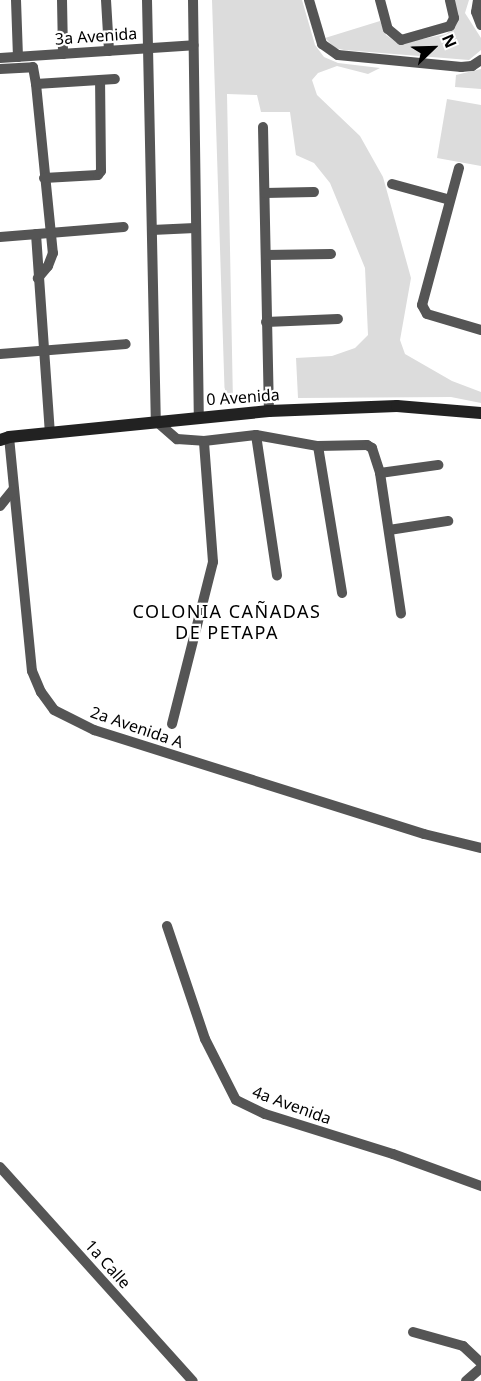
<!DOCTYPE html>
<meta charset="utf-8">
<style>
body{margin:0}
#map{position:relative;width:481px;height:1381px;overflow:hidden;background:#fff;font-family:"Noto Sans",sans-serif}
div>[style]{position:absolute}
[style*='--x']{left:calc(var(--x)*1px);top:calc(var(--y)*1px);width:calc(var(--w)*1px);rotate:calc(var(--a)*1deg)}
.green>*{inset:0;background:#dcdcdc}
.street>*{height:10px;margin:-5px;padding:0 5px;transform-origin:5px;border-radius:5px;background:#555}
.secondary>*{height:12px;margin:-6px;padding:0 6px;transform-origin:6px;border-radius:6px;background:#222}
span{translate:-50% -50%;white-space:nowrap;text-align:center;line-height:1.15;-webkit-text-stroke:4.5px #fff;paint-order:stroke}
.street-label{font-size:16px;color:#000}
.neighbourhood-label{font-size:18px;color:#000;letter-spacing:1.5px}
.north{position:absolute;left:403px;top:18px;width:60px;height:60px;-webkit-text-stroke:4px #fff;paint-order:stroke;rotate:67deg;font-size:16px;font-weight:700;line-height:24px;text-align:center;color:#000}
.north::after{content:'';display:block;margin:auto;width:21px;height:27px;background:#000;clip-path:polygon(50% 0,100% 100%,50% 72%,0 100%)}
</style>
<div id="map">
<div class="green">
<div style="clip-path:polygon(212px 0,302px 0,315px 45px,324px 57px,338px 63px,380px 68px,368px 74px,337px 66px,318px 73px,312px 80px,317px 95px,360px 136px,383px 177px,411px 278px,400px 340px,405px 354px,452px 381px,481px 392px,481px 403px,451px 397px,298px 398px,296px 358px,332px 356px,355px 348px,368px 335px,365px 268px,330px 183px,314px 163px,296px 155px,290px 112px,261px 112px,257px 95px,227px 94px,233px 403px,225px 404px)"></div>
<div style="clip-path:polygon(454px 0,469px 0,465px 13px,481px 38px,481px 50px,469px 60px,344px 50px,335px 48px,325px 38px,380px 21px,386px 35px,399px 44px,446px 34px,454px 27px)"></div>
<div style="clip-path:polygon(481px 69px,481px 89px,455px 87px,456px 75px)"></div>
<div style="clip-path:polygon(447px 99px,481px 105px,481px 166px,437px 158px)"></div>
</div>
<div class="street">
<div style="--x:16;--y:0;--w:57;--a:88"></div>
<div style="--x:62;--y:0;--w:54;--a:88.9"></div>
<div style="--x:106;--y:0;--w:51;--a:86.6"></div>
<div style="--x:147;--y:0;--w:421;--a:88.8"></div>
<div style="--x:156;--y:421;--w:28;--a:41"></div>
<div style="--x:177;--y:439;--w:27;--a:4"></div>
<div style="--x:204;--y:441;--w:52;--a:-6.6"></div>
<div style="--x:256;--y:435;--w:63;--a:10.1"></div>
<div style="--x:318;--y:446;--w:49;--a:-1.2"></div>
<div style="--x:367;--y:445;--w:6;--a:31"></div>
<div style="--x:372;--y:448;--w:26;--a:72"></div>
<div style="--x:380;--y:473;--w:142;--a:81.5"></div>
<div style="--x:193;--y:0;--w:417;--a:89.2"></div>
<div style="--x:309;--y:0;--w:46;--a:73.5"></div>
<div style="--x:322;--y:44;--w:19;--a:35"></div>
<div style="--x:338;--y:55;--w:124;--a:5.6"></div>
<div style="--x:461;--y:67;--w:11;--a:-5"></div>
<div style="--x:472;--y:66;--w:11;--a:-34"></div>
<div style="--x:380;--y:0;--w:30;--a:75"></div>
<div style="--x:388;--y:29;--w:17;--a:40"></div>
<div style="--x:401;--y:40;--w:51;--a:-15.9"></div>
<div style="--x:450;--y:26;--w:9;--a:-63"></div>
<div style="--x:454;--y:18;--w:18;--a:-103"></div>
<div style="--x:478;--y:0;--w:12;--a:99"></div>
<div style="--x:476;--y:12;--w:14;--a:69"></div>
<div style="--x:0;--y:58;--w:194;--a:-3.8"></div>
<div style="--x:0;--y:69;--w:33;--a:-3"></div>
<div style="--x:33;--y:67;--w:17;--a:80"></div>
<div style="--x:36;--y:84;--w:170;--a:84.3"></div>
<div style="--x:53;--y:253;--w:14;--a:111"></div>
<div style="--x:48;--y:266;--w:16;--a:130"></div>
<div style="--x:36;--y:84;--w:79;--a:-3.6"></div>
<div style="--x:263;--y:127;--w:284;--a:88.8"></div>
<div style="--x:459;--y:168;--w:142;--a:105.1"></div>
<div style="--x:422;--y:305;--w:10;--a:61"></div>
<div style="--x:427;--y:314;--w:56;--a:16.5"></div>
<div style="--x:44;--y:178;--w:54;--a:-3.2"></div>
<div style="--x:98;--y:175;--w:5;--a:-53"></div>
<div style="--x:101;--y:171;--w:91;--a:-90.6"></div>
<div style="--x:392;--y:184;--w:60;--a:15.4"></div>
<div style="--x:265;--y:193;--w:49;--a:-1.2"></div>
<div style="--x:152;--y:230;--w:43;--a:-2.7"></div>
<div style="--x:36;--y:234;--w:198;--a:86"></div>
<div style="--x:0;--y:237;--w:124;--a:-4.6"></div>
<div style="--x:266;--y:255;--w:65;--a:-0.9"></div>
<div style="--x:266;--y:322;--w:72;--a:-2.4"></div>
<div style="--x:0;--y:354;--w:126;--a:-4.5"></div>
<div style="--x:256;--y:435;--w:142;--a:81.5"></div>
<div style="--x:9;--y:437;--w:235;--a:84.4"></div>
<div style="--x:32;--y:671;--w:23;--a:67"></div>
<div style="--x:41;--y:692;--w:22;--a:54"></div>
<div style="--x:54;--y:710;--w:45;--a:26.6"></div>
<div style="--x:94;--y:730;--w:346;--a:17.5"></div>
<div style="--x:424;--y:834;--w:59;--a:13.8"></div>
<div style="--x:318;--y:446;--w:149;--a:80.7"></div>
<div style="--x:380;--y:473;--w:59;--a:-7.9"></div>
<div style="--x:0;--y:506;--w:21;--a:-51"></div>
<div style="--x:389;--y:530;--w:60;--a:-8.7"></div>
<div style="--x:172;--y:724;--w:167;--a:-75.8"></div>
<div style="--x:213;--y:562;--w:121;--a:-94.3"></div>
<div style="--x:167;--y:926;--w:119;--a:71.4"></div>
<div style="--x:205;--y:1039;--w:68;--a:63.1"></div>
<div style="--x:236;--y:1100;--w:32;--a:26"></div>
<div style="--x:265;--y:1114;--w:134;--a:17.4"></div>
<div style="--x:393;--y:1154;--w:94;--a:20"></div>
<div style="--x:0;--y:1167;--w:288;--a:48"></div>
<div style="--x:413;--y:1332;--w:52;--a:15.6"></div>
<div style="--x:463;--y:1346;--w:25;--a:43"></div>
<div style="--x:466;--y:1381;--w:20;--a:-41"></div>
</div>
<div class="secondary">
<div style="--x:0;--y:440;--w:9;--a:-18"></div>
<div style="--x:9;--y:437;--w:261;--a:-5.7"></div>
<div style="--x:269;--y:411;--w:128;--a:-2.2"></div>
<div style="--x:397;--y:406;--w:84;--a:4.8"></div>
</div>
<div class="street-label">
<span style="left:96px;top:36px;rotate:-4deg">3a Avenida</span>
<span style="left:243px;top:397px;rotate:-4deg">0 Avenida</span>
<span style="left:137px;top:727px;rotate:19deg">2a Avenida A</span>
<span style="left:292px;top:1105px;rotate:20deg">4a Avenida</span>
<span style="left:108px;top:1264px;rotate:48deg">1a Calle</span>
</div>
<div class="neighbourhood-label">
<span style="left:227px;top:622px">COLONIA CAÑADAS<br>DE PETAPA</span>
</div>
<div class="north">N</div>
</div>
